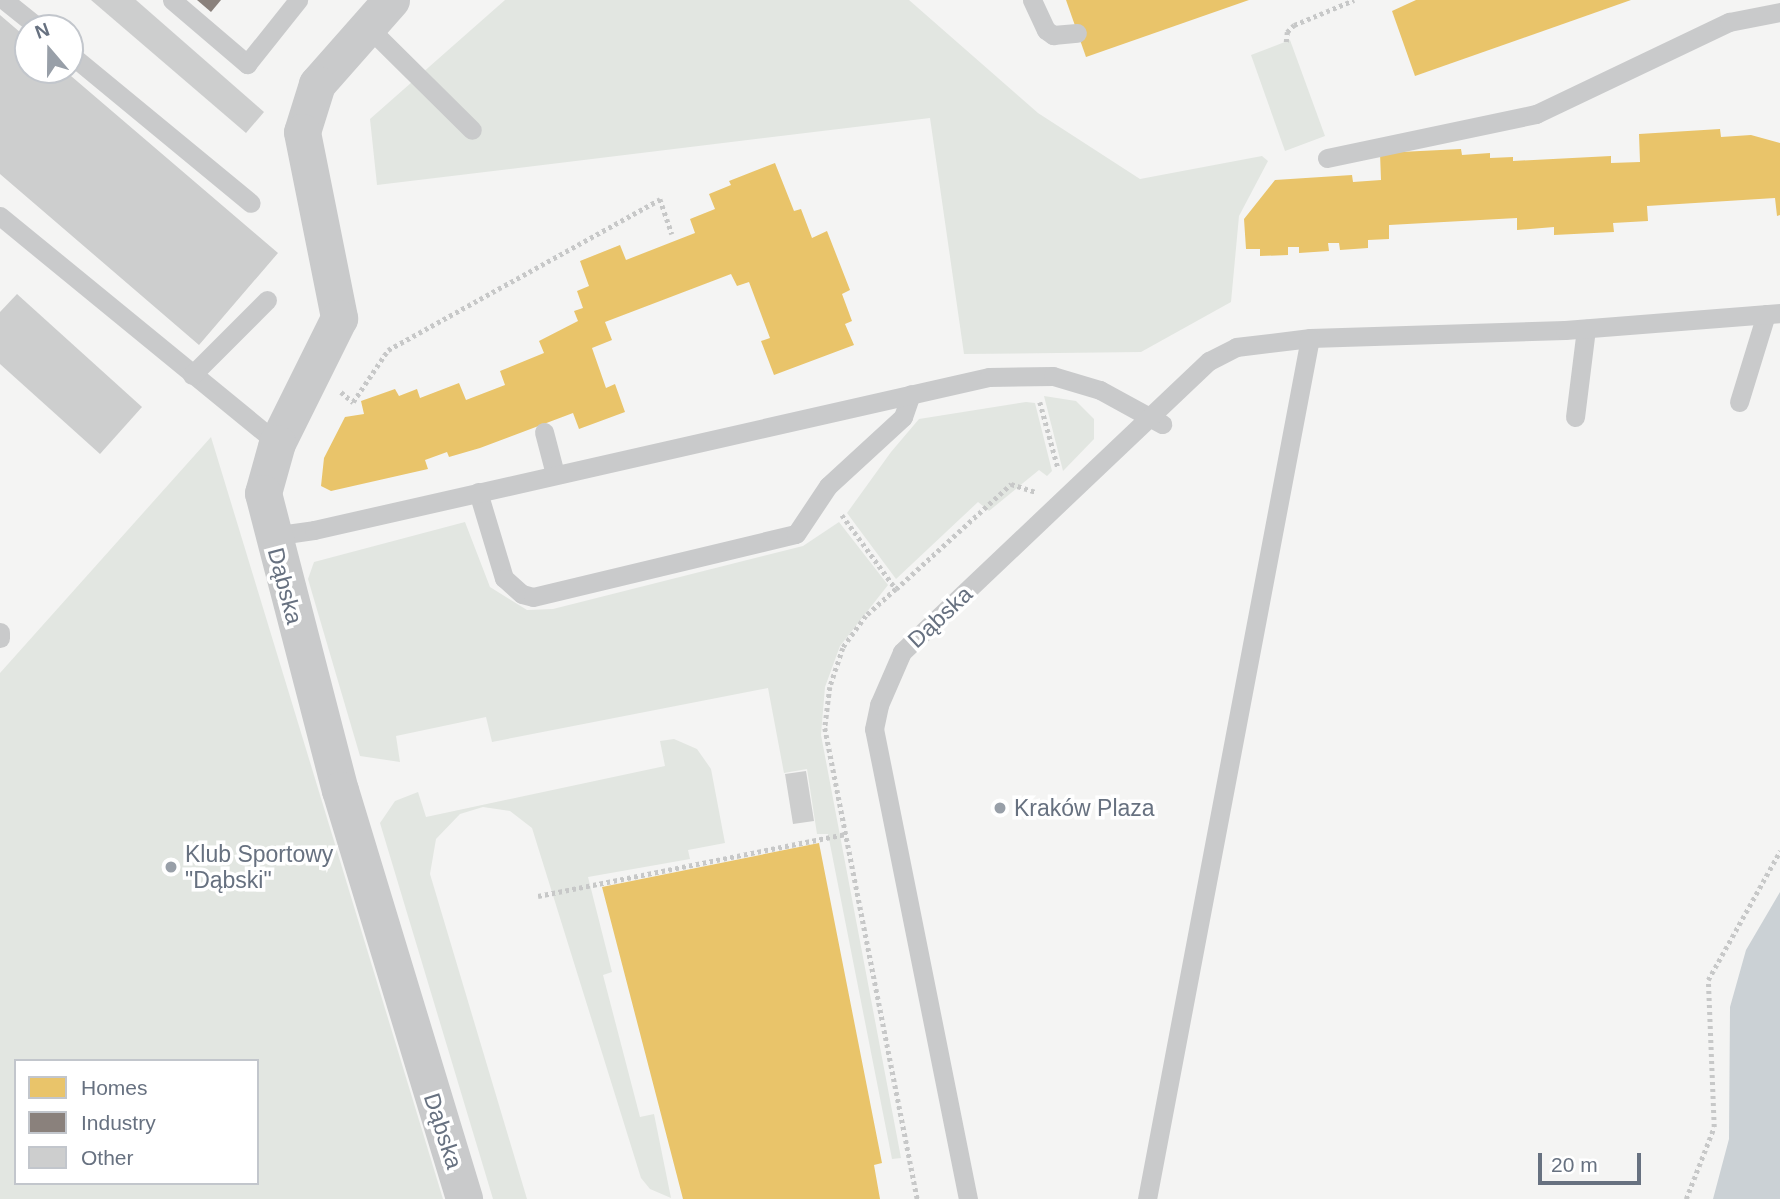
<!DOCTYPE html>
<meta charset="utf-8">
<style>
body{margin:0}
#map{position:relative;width:1780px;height:1199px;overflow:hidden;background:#f4f4f3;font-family:Arial,sans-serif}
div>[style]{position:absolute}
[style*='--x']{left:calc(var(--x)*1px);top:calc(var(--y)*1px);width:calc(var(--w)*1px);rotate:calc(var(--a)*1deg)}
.green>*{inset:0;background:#e2e6e1}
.water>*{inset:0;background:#cbd1d5}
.homes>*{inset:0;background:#e9c46a}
.industry>*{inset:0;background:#8a817c}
.building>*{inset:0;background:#cdcece}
.path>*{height:4.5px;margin-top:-2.25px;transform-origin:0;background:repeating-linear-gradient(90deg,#c7c8c8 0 3.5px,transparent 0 7px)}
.service>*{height:19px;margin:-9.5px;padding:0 9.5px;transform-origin:9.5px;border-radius:9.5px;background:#c9cacb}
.minor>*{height:37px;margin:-18.5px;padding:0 18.5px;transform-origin:18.5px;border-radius:18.5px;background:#c9cacb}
.dots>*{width:19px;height:19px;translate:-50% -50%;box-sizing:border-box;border:4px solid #fff;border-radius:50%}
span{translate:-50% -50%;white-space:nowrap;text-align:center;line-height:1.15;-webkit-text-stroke:7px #fff;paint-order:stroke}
.street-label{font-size:23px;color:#677180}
.poi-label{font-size:23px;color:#677180}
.left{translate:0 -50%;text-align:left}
.legend{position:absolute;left:14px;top:1059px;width:245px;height:126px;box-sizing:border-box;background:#fff;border:2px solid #c2c6cc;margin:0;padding:9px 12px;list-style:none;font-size:21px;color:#677180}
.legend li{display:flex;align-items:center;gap:14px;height:35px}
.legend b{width:35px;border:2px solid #c2c6cc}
.north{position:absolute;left:14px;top:14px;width:70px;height:70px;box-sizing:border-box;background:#fff;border:2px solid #c2c6cc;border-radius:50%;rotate:340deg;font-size:19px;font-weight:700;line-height:28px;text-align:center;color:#677180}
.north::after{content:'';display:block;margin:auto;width:24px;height:32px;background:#989fa8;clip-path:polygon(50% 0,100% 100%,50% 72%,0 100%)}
.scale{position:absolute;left:1538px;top:1153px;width:103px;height:32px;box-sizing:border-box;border:4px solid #677180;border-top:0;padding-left:9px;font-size:21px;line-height:24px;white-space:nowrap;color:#677180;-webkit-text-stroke:5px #fff;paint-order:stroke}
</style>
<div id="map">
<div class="green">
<div style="clip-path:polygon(505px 0,909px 0,1038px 113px,1140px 179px,1262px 156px,1268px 161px,1239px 216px,1231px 302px,1141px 352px,964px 354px,930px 118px,377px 185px,370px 119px)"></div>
<div style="clip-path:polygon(1290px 40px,1325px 136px,1285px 151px,1251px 55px)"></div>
<div style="clip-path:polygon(1044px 396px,1076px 401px,1094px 419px,1094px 439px,1063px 471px)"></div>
<div style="clip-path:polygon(1026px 402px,1035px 403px,1052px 471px,1047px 476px,1039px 470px,989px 511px,978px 502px,896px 579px,847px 513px,891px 452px,919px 419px)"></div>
<div style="clip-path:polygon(evenodd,211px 437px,443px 1199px,0 1199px,0 673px,211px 437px,16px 1061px,257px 1061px,257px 1183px,16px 1183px,16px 1061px)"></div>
<div style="clip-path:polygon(465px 522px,490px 587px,527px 610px,553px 609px,803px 546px,839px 522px,888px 585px,840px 646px,825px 687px,821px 735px,901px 1158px,892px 1159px,828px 834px,817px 834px,807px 769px,784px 773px,768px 688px,492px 742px,486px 717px,396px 736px,400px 762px,360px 756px,308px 579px,314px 562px)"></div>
<div style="clip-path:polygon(674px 739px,697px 749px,711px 769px,725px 843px,688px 850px,690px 859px,588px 877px,612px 972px,603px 975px,640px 1117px,654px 1114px,671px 1198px,650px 1189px,641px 1178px,532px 828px,510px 811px,483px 807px,460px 814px,436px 839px,430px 874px,527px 1199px,493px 1199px,380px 823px,395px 801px,418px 792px,426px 817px,665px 766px,660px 741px)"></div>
</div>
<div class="water">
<div style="clip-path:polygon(1780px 892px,1780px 1199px,1713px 1199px,1729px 1139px,1730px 1007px,1746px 950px)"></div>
</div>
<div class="homes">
<div style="clip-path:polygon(1066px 0,1249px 0,1086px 57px)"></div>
<div style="clip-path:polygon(1416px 0,1631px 0,1415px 76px,1392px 11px)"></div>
<div style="clip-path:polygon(1720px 129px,1721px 137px,1751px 135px,1780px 143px,1780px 215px,1777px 216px,1775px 198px,1647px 206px,1648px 221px,1613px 223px,1614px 232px,1554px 235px,1554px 227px,1517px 230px,1517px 218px,1389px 225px,1389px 239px,1368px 240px,1368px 248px,1340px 250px,1339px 243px,1328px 243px,1329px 251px,1299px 253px,1299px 247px,1288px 247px,1288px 255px,1260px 256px,1260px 249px,1246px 249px,1244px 219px,1275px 180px,1352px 175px,1353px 182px,1381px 180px,1380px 153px,1461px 149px,1462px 155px,1490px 153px,1490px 158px,1513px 157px,1513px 161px,1611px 156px,1611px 163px,1640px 162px,1639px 134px)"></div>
<div style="clip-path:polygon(775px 163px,794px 211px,801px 209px,812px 238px,827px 231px,850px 290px,842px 294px,852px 321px,845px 324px,854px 345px,774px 375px,761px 341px,770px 338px,749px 282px,737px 286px,731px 274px,605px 322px,612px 340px,592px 348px,606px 388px,615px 384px,625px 412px,579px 429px,573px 413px,480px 448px,449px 457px,447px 452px,425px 460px,428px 469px,331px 491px,321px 486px,324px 458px,345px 417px,364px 414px,361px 401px,395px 389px,399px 396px,417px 389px,420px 398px,459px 383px,466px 400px,505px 385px,500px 371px,544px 353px,539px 341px,578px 321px,574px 311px,583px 308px,577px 291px,589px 286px,580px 261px,620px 245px,626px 260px,695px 233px,690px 219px,715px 209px,709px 194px,731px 185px,729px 181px)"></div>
<div style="clip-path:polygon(819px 843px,882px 1163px,874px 1165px,880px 1199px,683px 1199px,602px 887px)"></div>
</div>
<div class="industry">
<div style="clip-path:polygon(197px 0,221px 0,211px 12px)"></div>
</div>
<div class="building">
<div style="clip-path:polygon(91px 0,136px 0,264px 112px,246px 133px)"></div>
<div style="clip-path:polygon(0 15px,28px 39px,28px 70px,64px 70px,278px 253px,199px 345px,0 174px)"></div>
<div style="clip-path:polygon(17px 294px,142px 407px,100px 454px,0 364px,0 312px)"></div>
<div style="clip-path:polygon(806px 771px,814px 821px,793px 824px,785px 774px)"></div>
</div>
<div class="path">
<div style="--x:1286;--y:42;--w:10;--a:-84"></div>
<div style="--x:1287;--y:32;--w:10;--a:-45"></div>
<div style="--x:1294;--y:25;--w:65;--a:-22.6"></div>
<div style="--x:341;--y:392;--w:16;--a:40"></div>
<div style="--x:353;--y:402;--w:63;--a:-56.1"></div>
<div style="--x:388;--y:350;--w:311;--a:-29"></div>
<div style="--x:660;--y:199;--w:37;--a:71"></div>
<div style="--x:1040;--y:402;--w:68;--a:74.7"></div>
<div style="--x:842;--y:515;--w:92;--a:53.9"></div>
<div style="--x:896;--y:589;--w:40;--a:138"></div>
<div style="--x:866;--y:616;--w:39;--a:126"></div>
<div style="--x:843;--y:648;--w:41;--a:108.4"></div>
<div style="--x:830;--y:687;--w:41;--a:97"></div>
<div style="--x:825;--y:728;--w:480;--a:78.9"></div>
<div style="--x:896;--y:589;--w:156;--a:-42.4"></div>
<div style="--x:1011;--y:484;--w:25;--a:18"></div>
<div style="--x:538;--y:896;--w:314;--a:-11.4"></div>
<div style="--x:1686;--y:1199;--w:77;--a:-68.7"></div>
<div style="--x:1714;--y:1127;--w:147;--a:-92.3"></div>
<div style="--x:1708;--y:980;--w:148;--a:-60.8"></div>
</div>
<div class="service">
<div style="--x:4;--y:0;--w:45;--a:38.7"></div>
<div style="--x:172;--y:0;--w:99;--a:40.5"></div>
<div style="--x:247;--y:64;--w:82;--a:-51.4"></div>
<div style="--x:1032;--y:0;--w:33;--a:65"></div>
<div style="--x:1046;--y:30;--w:9;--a:36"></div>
<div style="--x:1053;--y:35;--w:24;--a:-5"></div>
<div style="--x:368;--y:27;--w:146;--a:44.7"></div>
<div style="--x:70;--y:54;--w:234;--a:39.5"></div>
<div style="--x:1327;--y:158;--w:214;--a:-11.9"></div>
<div style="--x:1536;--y:114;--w:214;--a:-25.5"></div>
<div style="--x:1729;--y:22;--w:52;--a:-11.1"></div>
<div style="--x:0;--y:216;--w:358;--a:39.3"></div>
<div style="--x:192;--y:375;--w:106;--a:-45"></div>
<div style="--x:1739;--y:402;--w:92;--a:-72.9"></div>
<div style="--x:1575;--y:417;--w:89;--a:-82.9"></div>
<div style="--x:544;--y:432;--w:43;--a:75.3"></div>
<div style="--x:478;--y:492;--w:90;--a:73.2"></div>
<div style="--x:504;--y:578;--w:24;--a:42"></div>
<div style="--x:522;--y:594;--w:11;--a:15"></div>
<div style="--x:533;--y:597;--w:270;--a:-13.5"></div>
<div style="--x:796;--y:534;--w:58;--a:-56.3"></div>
<div style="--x:828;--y:486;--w:102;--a:-42.6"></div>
<div style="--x:903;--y:417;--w:24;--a:-71"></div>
<div style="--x:272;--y:536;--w:42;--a:-8.1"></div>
<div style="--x:314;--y:530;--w:692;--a:-12.77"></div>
<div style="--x:989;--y:377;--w:64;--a:-0.9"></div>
<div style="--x:1053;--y:376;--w:49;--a:16.6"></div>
<div style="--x:1100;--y:390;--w:71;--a:28.7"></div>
<div style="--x:0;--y:632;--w:6;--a:90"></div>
<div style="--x:968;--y:1199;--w:479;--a:-101.3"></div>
<div style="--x:874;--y:729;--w:25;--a:-78"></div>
<div style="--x:879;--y:705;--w:58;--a:-66.5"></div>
<div style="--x:902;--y:652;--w:423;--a:-43.5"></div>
<div style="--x:1209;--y:361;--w:30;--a:-27"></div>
<div style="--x:1236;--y:347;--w:75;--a:-6.9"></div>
<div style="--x:1310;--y:338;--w:255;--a:-1.8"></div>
<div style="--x:1565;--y:330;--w:216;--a:-4.5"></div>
<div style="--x:1147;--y:1199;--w:876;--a:-79.28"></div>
</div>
<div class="minor">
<div style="--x:391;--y:0;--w:112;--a:131.4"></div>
<div style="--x:317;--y:84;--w:50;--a:107.4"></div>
<div style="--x:302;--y:132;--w:190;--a:78.7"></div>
<div style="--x:339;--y:318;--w:140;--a:116.4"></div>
<div style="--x:277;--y:443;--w:52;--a:105.6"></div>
<div style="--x:263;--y:493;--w:307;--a:75.5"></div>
<div style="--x:340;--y:790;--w:427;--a:73.1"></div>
</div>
<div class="dots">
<div style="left:1000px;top:808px;background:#989fa8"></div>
<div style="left:171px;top:867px;background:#989fa8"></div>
</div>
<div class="street-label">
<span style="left:285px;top:586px;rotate:75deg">Dąbska</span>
<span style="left:940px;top:617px;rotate:-43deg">Dąbska</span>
<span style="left:443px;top:1131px;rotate:72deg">Dąbska</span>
</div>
<div class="poi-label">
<span class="left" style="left:1014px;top:808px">Kraków Plaza</span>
<span class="left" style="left:185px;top:867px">Klub Sportowy<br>"Dąbski"</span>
</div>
<ul class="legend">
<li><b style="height:19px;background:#e9c46a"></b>Homes</li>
<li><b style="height:19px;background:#8a817c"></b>Industry</li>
<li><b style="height:19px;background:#cdcece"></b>Other</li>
</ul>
<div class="north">N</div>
<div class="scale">20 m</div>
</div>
